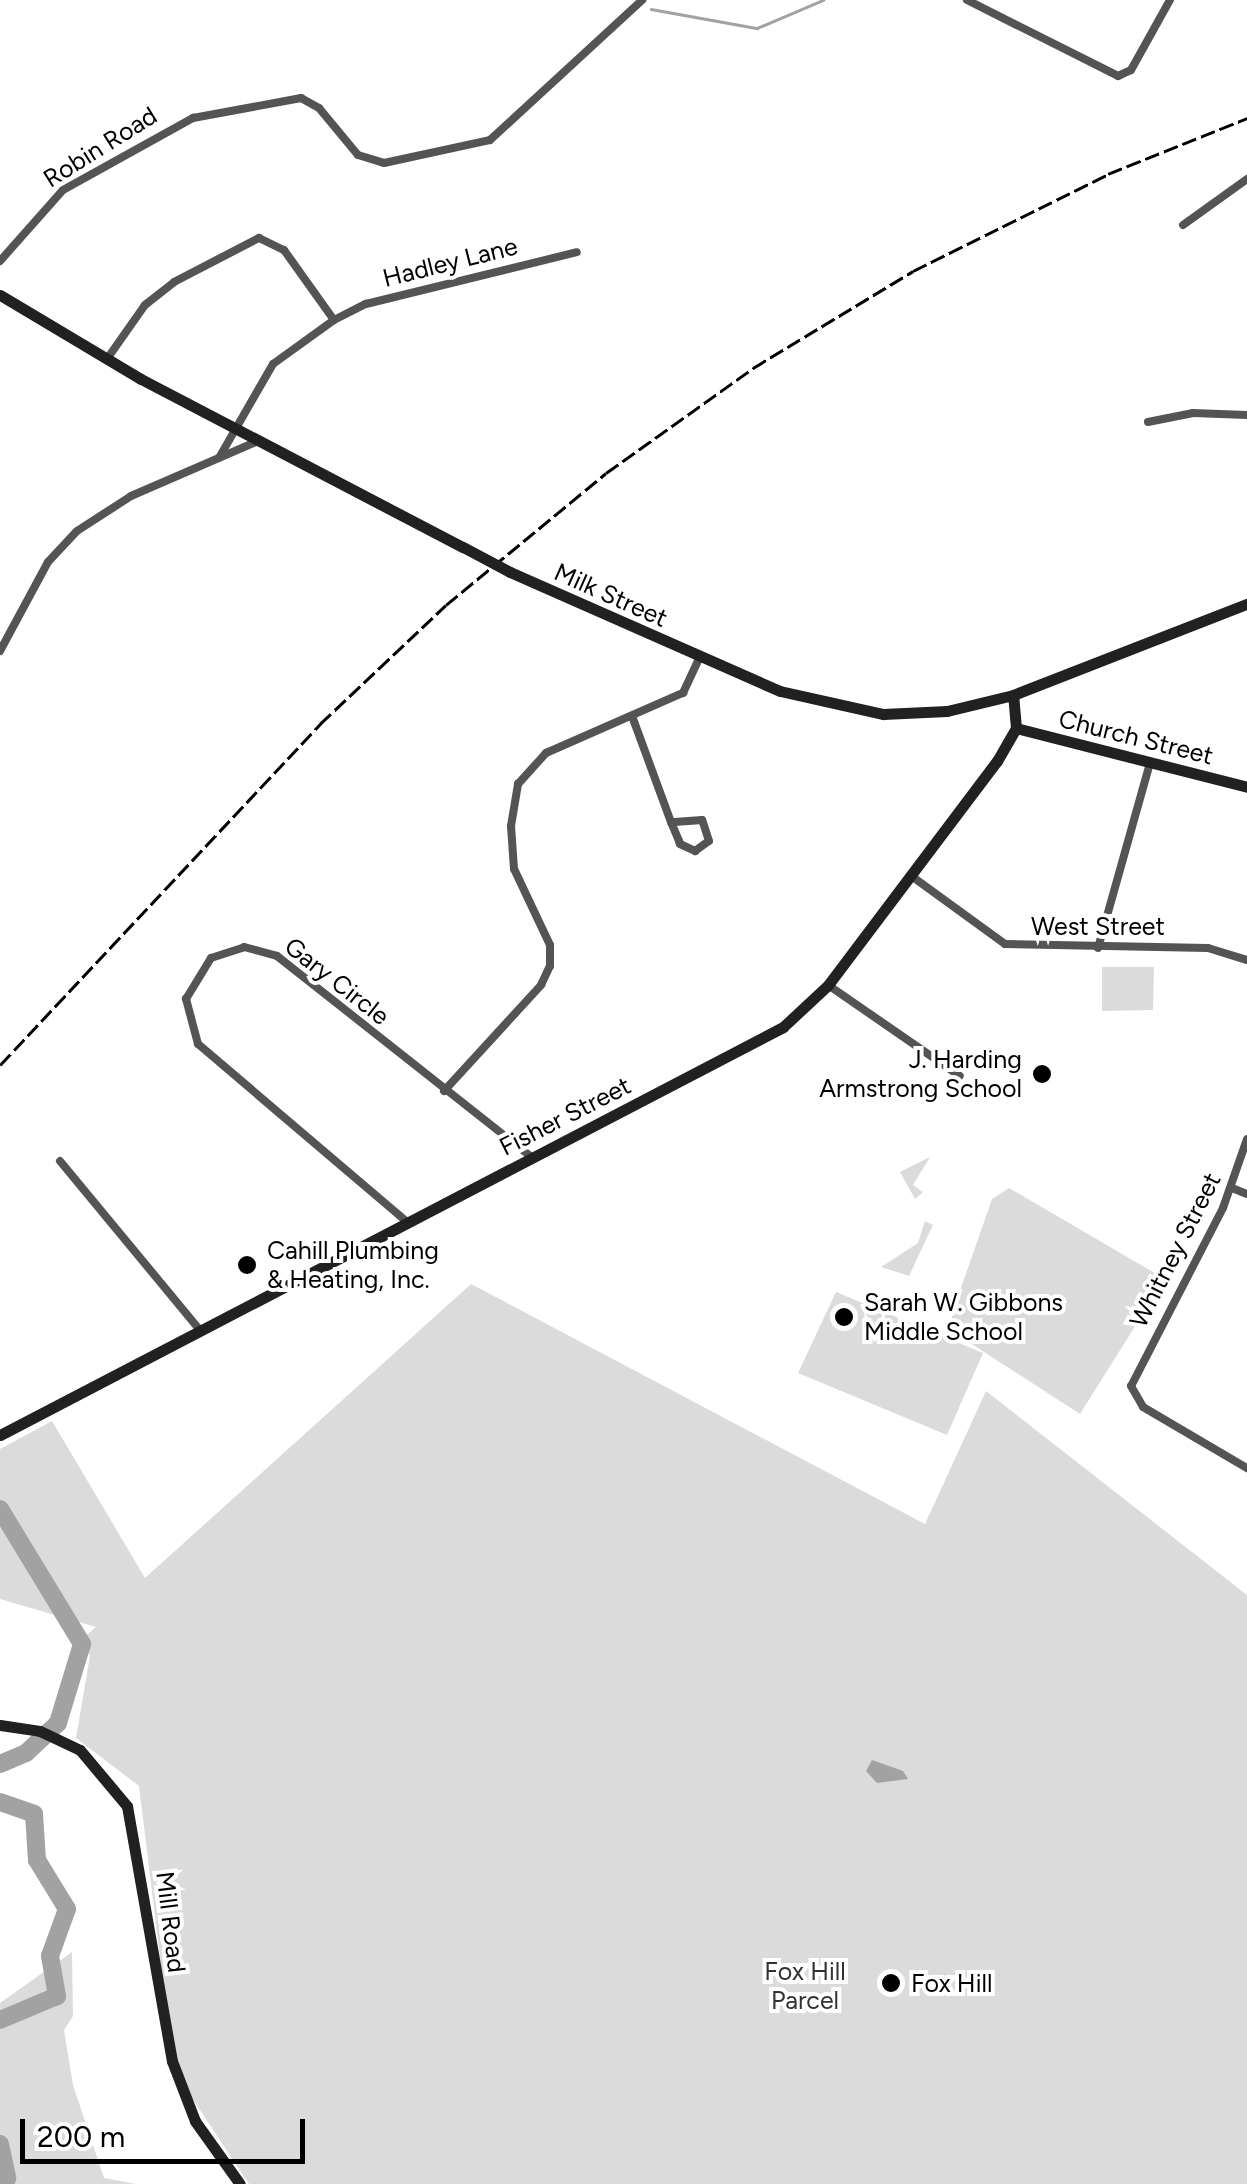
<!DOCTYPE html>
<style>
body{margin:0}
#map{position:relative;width:1247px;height:2184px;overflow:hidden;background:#fff;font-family:Figtree,sans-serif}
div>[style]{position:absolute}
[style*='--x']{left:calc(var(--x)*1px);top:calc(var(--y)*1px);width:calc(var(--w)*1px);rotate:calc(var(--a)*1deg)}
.green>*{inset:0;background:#dbdbdb}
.water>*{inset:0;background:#a2a2a2}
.stream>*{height:2.5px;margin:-1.25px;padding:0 1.25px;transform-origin:1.25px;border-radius:1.25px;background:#a2a2a2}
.river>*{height:18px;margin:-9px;padding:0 9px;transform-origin:9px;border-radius:9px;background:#a2a2a2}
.street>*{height:8px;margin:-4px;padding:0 4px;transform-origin:4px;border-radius:4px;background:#545454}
.secondary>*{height:11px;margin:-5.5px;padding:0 5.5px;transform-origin:5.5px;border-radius:5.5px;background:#212121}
.rail>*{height:2.5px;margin-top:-1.25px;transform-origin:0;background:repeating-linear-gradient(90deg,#000 0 15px,transparent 0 20px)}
.secondary-bridge>*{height:11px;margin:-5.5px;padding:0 5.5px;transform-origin:5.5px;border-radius:5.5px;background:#212121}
.dots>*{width:28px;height:28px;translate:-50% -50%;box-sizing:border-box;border:5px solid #fff;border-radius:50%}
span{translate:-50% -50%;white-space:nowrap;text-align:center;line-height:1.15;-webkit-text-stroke:8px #fff;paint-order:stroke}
.street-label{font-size:25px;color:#000}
.poi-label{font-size:25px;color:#000}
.right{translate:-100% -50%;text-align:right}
.left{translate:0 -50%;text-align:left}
.park-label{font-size:25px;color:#323232}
.scale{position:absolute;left:20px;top:2119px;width:285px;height:45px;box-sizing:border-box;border:5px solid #000;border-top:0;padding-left:12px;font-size:30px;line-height:35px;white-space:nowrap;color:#000;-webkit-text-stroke:8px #fff;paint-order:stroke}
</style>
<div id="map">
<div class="green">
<div style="clip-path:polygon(1102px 967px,1154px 967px,1153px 1010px,1102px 1011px)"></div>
<div style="clip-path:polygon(930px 1157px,913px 1185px,923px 1192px,915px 1199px,900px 1172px)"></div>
<div style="clip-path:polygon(1009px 1188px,1158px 1275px,1161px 1285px,1080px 1414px,947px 1328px,992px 1199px)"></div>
<div style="clip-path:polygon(925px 1221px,933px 1225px,909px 1276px,881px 1267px,918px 1243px)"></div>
<div style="clip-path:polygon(471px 1284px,925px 1524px,986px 1391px,1247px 1595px,1247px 2184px,249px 2184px,190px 2095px,170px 2038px,139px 1786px,76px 1738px,90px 1656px,83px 1638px,96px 1627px,0 1599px,0 1449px,52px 1421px,145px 1578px)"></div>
<div style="clip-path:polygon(836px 1292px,983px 1353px,947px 1435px,798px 1373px)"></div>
<div style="clip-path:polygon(72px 1952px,73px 2016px,64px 2030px,73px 2085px,104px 2178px,136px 2184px,0 2184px,0 2003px)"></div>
</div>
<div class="water">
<div style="clip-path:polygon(872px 1760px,903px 1771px,908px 1779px,877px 1783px,866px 1771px)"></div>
</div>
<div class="stream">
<div style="--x:651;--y:9;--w:108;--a:10.2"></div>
<div style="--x:757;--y:28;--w:72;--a:-23"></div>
</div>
<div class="river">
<div style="--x:0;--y:1509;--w:158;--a:58.7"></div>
<div style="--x:82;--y:1644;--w:83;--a:106.9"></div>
<div style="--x:58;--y:1723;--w:44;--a:136.8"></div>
<div style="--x:26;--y:1753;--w:28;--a:157"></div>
<div style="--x:0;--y:1802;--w:36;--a:19"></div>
<div style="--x:34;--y:1814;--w:46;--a:86.3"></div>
<div style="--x:37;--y:1860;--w:57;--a:58.5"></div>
<div style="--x:67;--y:1909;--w:50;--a:109.9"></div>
<div style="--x:50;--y:1956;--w:41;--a:80.1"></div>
<div style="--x:57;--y:1996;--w:62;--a:157.2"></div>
<div style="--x:0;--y:2144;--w:35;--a:78"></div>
</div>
<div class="street">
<div style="--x:967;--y:0;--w:169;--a:26.7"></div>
<div style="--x:1118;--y:76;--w:14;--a:-25"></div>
<div style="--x:1131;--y:70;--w:80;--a:-60.9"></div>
<div style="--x:1183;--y:225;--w:79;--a:-35.7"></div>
<div style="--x:0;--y:261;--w:95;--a:-48.4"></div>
<div style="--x:63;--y:190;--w:149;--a:-29"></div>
<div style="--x:193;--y:118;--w:110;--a:-10.5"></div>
<div style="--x:301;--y:98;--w:21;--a:29"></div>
<div style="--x:319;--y:108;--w:61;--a:50.3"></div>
<div style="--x:358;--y:155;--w:27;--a:17"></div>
<div style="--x:384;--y:163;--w:108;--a:-12.2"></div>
<div style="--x:490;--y:140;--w:207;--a:-42.6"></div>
<div style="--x:334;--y:320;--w:36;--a:-27"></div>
<div style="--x:366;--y:304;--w:217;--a:-13.8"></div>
<div style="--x:107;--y:359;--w:66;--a:-54.9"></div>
<div style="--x:145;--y:305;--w:37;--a:-38"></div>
<div style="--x:174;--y:282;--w:96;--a:-27.4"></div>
<div style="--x:259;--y:238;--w:28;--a:26"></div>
<div style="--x:284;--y:250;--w:86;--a:54.5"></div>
<div style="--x:334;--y:320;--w:75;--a:144.2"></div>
<div style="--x:273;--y:364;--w:108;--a:119.9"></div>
<div style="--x:1148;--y:422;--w:46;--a:-11.3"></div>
<div style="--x:1193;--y:413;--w:54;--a:2.1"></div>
<div style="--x:0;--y:651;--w:101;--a:-61.7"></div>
<div style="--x:48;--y:562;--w:42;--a:-46.9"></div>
<div style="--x:77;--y:531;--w:64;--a:-32.9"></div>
<div style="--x:131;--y:496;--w:138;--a:-23.4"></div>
<div style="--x:632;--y:716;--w:113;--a:69.8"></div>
<div style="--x:671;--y:822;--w:21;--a:67"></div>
<div style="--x:679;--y:841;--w:3;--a:72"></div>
<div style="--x:680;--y:844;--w:17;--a:25"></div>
<div style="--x:695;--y:851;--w:17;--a:-36"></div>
<div style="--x:709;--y:841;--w:22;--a:-108"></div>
<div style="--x:702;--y:820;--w:31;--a:176"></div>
<div style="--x:910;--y:875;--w:117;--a:36"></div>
<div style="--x:1005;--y:944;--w:203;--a:1.1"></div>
<div style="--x:1208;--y:948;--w:41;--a:17.1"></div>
<div style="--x:1098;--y:948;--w:192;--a:-74.3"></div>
<div style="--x:828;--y:985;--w:160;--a:34.6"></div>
<div style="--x:444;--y:1091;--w:144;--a:-47.5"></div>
<div style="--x:541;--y:985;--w:21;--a:-65"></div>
<div style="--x:550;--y:966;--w:21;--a:-90"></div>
<div style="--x:550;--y:945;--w:84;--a:-115.3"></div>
<div style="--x:514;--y:869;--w:43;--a:-94"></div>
<div style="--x:511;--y:826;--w:43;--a:-80.5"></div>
<div style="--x:518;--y:784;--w:42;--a:-47.9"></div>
<div style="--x:546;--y:753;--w:150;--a:-23.7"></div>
<div style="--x:683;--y:693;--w:38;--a:-65"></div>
<div style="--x:1247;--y:1139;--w:73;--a:109.2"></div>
<div style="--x:1223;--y:1208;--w:200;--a:117.3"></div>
<div style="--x:1131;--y:1386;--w:24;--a:60"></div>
<div style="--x:1143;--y:1407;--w:121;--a:30.4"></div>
<div style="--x:60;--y:1161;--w:218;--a:50.4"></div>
<div style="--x:1232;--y:1188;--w:16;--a:22"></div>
<div style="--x:406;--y:1221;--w:273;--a:-139.6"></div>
<div style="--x:198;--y:1044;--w:47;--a:-104.9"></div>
<div style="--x:186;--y:999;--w:48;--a:-58.6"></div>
<div style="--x:211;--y:958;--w:35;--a:-18"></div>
<div style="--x:244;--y:947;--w:34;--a:15"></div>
<div style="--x:277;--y:956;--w:326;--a:38.3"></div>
</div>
<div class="secondary">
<div style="--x:0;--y:295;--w:164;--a:30.8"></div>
<div style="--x:141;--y:379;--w:363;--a:27.6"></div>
<div style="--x:510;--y:572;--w:295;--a:23.8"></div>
<div style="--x:780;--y:691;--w:106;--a:12.6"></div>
<div style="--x:883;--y:714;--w:64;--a:-2.7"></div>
<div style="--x:947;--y:711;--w:68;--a:-13.6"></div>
<div style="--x:1013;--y:695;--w:251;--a:-21.3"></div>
<div style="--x:1016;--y:728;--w:238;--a:14.3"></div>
<div style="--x:0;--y:1435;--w:883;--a:-27.52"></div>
<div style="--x:783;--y:1027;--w:62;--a:-43"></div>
<div style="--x:828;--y:985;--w:281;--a:-53"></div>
<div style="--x:997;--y:761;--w:38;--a:-60"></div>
<div style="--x:1016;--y:728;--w:33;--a:-95"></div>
<div style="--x:0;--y:1725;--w:40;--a:8.5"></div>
<div style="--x:40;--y:1731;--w:44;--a:25.4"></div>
<div style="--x:80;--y:1750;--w:73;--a:50"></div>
<div style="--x:127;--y:1806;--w:259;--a:80"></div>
<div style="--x:172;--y:2061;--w:64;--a:69"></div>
<div style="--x:195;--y:2121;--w:77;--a:54.5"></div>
</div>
<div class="rail">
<div style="--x:0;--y:1065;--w:468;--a:-46.8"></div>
<div style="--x:320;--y:724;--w:173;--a:-43.4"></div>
<div style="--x:446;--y:605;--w:207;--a:-39.5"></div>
<div style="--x:606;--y:473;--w:181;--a:-35.5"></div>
<div style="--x:753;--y:368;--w:187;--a:-31.2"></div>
<div style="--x:913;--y:271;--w:218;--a:-26.4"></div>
<div style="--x:1108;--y:174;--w:150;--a:-21.9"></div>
</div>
<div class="secondary-bridge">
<div style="--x:463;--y:547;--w:53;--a:28"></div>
</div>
<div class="dots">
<div style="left:1042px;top:1074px;background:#000"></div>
<div style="left:247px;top:1265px;background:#000"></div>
<div style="left:844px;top:1317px;background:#000"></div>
<div style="left:891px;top:1983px;background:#000"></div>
</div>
<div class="street-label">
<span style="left:100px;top:147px;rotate:-32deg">Robin Road</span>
<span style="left:450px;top:262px;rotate:-14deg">Hadley Lane</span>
<span style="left:611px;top:595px;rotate:24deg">Milk Street</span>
<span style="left:1136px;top:737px;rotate:14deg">Church Street</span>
<span style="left:1098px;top:926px">West Street</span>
<span style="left:337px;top:981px;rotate:38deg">Gary Circle</span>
<span style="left:565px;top:1116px;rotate:-27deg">Fisher Street</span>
<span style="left:1175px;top:1250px;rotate:-63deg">Whitney Street</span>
<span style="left:171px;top:1922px;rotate:83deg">Mill Road</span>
</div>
<div class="poi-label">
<span class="right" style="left:1022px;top:1074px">J. Harding<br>Armstrong School</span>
<span class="left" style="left:267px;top:1265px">Cahill Plumbing<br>&amp; Heating, Inc.</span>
<span class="left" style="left:864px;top:1317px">Sarah W. Gibbons<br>Middle School</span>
<span class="left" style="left:911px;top:1983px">Fox Hill</span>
</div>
<div class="park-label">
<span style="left:805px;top:1986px">Fox Hill<br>Parcel</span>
</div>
<div class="scale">200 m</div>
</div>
